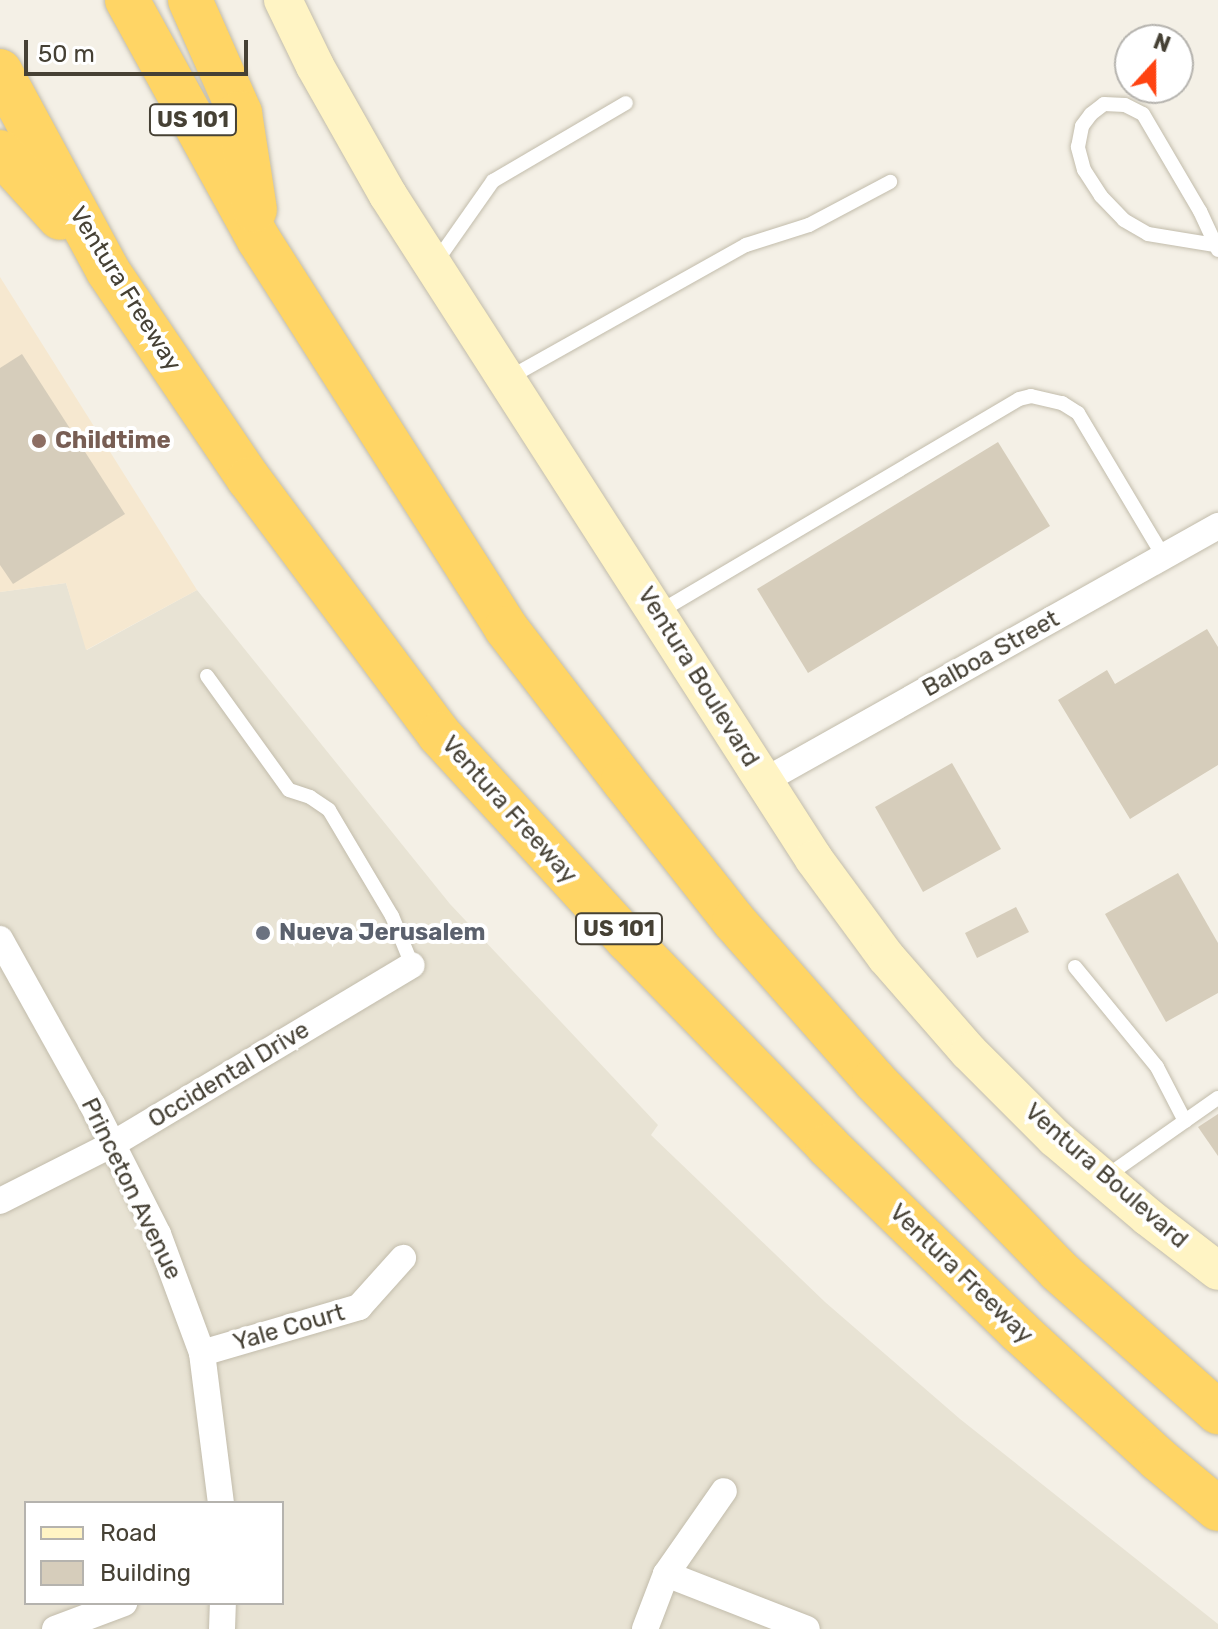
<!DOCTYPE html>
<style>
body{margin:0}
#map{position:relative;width:1218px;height:1629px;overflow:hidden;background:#f4f0e6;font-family:Rubik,sans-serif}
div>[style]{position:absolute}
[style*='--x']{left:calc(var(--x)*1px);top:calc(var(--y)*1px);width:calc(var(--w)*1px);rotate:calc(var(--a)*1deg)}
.residential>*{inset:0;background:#e8e3d4}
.commercial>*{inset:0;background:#f6e8d0}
.building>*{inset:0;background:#d6cdbb}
.roads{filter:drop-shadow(0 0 2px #c2bcab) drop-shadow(0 0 2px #c2bcab)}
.lane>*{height:14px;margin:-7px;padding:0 7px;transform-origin:7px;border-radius:7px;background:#fff}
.street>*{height:26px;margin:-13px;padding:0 13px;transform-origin:13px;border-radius:13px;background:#fff}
.secondary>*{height:38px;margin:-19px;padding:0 19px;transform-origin:19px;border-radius:19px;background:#fff4c4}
.highway>*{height:44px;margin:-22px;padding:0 22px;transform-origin:22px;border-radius:22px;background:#ffd565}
.dots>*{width:22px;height:22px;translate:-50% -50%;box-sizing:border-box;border:4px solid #fff;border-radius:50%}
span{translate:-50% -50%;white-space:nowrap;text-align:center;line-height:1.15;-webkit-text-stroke:8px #fff;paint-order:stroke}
.shield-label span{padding:2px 6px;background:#fff;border:2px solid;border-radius:6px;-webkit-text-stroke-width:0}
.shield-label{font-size:22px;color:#464135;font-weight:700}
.street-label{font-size:24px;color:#464135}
.education-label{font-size:24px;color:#785e54;font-weight:700}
.left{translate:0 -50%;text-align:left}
.worship-label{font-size:24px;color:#5b616d;font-weight:700}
.legend{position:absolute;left:24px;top:1501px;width:260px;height:104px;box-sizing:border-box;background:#fff;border:2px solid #b5b3ae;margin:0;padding:10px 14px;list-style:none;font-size:24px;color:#464135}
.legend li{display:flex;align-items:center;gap:16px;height:40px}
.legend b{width:40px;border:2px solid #b5b3ae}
.north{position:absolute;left:1114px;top:24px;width:80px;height:80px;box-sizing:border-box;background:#fff;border:2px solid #b5b3ae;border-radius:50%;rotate:21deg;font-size:22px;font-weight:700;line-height:32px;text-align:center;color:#464135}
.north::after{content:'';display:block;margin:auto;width:28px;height:36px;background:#ff4311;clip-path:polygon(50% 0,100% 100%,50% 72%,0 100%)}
.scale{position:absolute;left:24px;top:40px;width:224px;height:36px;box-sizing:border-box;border:4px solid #464135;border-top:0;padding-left:10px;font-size:24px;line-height:28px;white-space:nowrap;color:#464135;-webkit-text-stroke:6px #fff;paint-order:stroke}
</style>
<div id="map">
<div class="residential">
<div style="clip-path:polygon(evenodd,66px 583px,87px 650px,197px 590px,450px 904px,658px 1125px,651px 1135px,825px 1302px,960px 1419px,1218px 1624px,1218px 1629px,0 1629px,0 592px,66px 583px,26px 1503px,282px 1503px,282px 1603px,26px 1603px,26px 1503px)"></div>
</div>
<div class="commercial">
<div style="clip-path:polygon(0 277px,197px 590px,86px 650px,66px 583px,0 592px)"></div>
</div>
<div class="building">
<div style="clip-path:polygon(22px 354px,125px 514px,13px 584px,0 565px,0 368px)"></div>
<div style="clip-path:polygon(998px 442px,1050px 526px,808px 673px,757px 589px)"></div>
<div style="clip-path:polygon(1207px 629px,1218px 647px,1218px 765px,1130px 819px,1058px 700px,1107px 670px,1115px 684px)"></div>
<div style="clip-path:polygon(952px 763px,1001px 849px,923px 892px,875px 807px)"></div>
<div style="clip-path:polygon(1178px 873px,1218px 943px,1218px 993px,1166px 1022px,1105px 914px)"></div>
<div style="clip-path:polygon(1016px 907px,1029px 932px,977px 958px,965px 933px)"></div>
<div style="clip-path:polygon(1218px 1114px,1218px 1156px,1198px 1127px)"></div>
</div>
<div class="roads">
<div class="lane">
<div style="--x:1215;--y:245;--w:68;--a:-170.7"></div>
<div style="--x:1148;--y:234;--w:28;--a:-150"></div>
<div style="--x:1124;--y:220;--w:33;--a:-134"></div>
<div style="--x:1101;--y:196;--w:31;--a:-123"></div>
<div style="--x:1084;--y:170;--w:24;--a:-105"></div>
<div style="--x:1078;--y:147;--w:21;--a:-79"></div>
<div style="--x:1082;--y:126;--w:15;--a:-53"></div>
<div style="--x:1091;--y:114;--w:16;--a:-38"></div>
<div style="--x:1104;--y:104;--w:21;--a:3"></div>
<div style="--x:1125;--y:105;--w:20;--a:27"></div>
<div style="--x:1143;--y:114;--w:113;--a:59.6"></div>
<div style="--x:1200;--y:211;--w:43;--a:65.2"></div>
<div style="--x:436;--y:262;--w:99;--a:-54.9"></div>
<div style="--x:493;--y:181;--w:154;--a:-30.4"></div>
<div style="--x:507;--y:379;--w:274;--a:-29.3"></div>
<div style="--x:746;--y:245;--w:66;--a:-17.6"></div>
<div style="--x:809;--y:225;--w:92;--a:-28"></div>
<div style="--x:659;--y:612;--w:418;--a:-30.6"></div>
<div style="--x:1019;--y:399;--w:12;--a:-14"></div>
<div style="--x:1031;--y:396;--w:32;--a:13"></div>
<div style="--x:1062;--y:403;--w:19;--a:32"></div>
<div style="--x:1078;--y:413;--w:168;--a:59.2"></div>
<div style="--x:207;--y:676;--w:140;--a:54.3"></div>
<div style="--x:289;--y:790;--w:22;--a:18"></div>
<div style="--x:310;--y:797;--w:23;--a:34"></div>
<div style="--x:329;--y:810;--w:123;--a:59.3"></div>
<div style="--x:392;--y:916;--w:53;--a:67.8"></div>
<div style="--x:1075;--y:967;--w:129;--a:50.6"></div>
<div style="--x:1157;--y:1067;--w:61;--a:62.6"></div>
<div style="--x:1104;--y:1178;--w:139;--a:-35.1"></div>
</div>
<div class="street">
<div style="--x:764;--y:781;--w:521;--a:-29.32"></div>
<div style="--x:0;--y:939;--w:189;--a:60.9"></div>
<div style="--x:92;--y:1104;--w:146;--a:63.1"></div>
<div style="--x:158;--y:1234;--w:127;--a:69.7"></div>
<div style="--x:202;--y:1353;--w:151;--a:82.8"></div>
<div style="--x:0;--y:1201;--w:127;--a:-26.8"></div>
<div style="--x:113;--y:1144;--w:348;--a:-30.9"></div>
<div style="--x:202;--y:1353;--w:164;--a:-16.3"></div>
<div style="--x:359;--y:1307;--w:66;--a:-48.1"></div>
<div style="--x:666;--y:1574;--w:151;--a:21.3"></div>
<div style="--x:55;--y:1629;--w:74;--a:-20.6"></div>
<div style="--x:222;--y:1629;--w:26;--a:-88"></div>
<div style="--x:645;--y:1629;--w:59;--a:-69.1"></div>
<div style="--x:666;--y:1574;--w:101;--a:-55.1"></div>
</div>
<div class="secondary">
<div style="--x:283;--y:0;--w:73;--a:64.1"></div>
<div style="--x:315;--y:66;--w:148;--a:60.5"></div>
<div style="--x:388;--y:195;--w:789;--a:57.32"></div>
<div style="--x:814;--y:859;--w:122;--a:53.7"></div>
<div style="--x:886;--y:957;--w:126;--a:48.9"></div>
<div style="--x:969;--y:1052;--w:122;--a:45"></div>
<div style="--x:1055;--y:1138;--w:122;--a:40.3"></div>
<div style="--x:1148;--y:1217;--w:88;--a:37.6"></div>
</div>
<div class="highway">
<div style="--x:127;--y:0;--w:274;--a:61.2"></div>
<div style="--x:259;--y:240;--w:460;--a:57.5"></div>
<div style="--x:506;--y:628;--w:192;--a:52.4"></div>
<div style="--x:623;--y:780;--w:179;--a:51.8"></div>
<div style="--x:734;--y:921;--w:212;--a:48.6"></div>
<div style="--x:874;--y:1080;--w:266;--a:45.9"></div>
<div style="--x:1059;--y:1271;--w:213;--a:41.6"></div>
<div style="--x:190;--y:0;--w:124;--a:66.1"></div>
<div style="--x:240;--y:113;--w:98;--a:81.2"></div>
<div style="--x:0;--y:71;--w:227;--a:61.6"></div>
<div style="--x:108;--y:271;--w:251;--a:55.9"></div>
<div style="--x:249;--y:479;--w:318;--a:53.3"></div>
<div style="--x:439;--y:734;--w:280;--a:47.5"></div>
<div style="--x:628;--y:940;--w:287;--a:45.8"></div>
<div style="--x:828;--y:1146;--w:266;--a:44.1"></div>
<div style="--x:1019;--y:1331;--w:189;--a:42.6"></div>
<div style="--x:1158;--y:1459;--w:78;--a:39.8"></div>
<div style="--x:0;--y:152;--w:89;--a:47.7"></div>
</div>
</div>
<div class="dots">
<div style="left:39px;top:441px;background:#8d6e63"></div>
<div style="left:263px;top:933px;background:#6b7280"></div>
</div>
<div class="shield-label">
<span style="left:193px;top:120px">US 101</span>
<span style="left:619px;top:929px">US 101</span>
</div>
<div class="street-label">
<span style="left:125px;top:289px;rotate:58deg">Ventura Freeway</span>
<span style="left:991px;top:654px;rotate:-29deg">Balboa Street</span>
<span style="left:698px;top:677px;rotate:58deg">Ventura Boulevard</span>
<span style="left:509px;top:810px;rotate:48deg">Ventura Freeway</span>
<span style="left:229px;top:1075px;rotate:-31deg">Occidental Drive</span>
<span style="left:1106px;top:1176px;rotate:41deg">Ventura Boulevard</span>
<span style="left:131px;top:1189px;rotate:64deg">Princeton Avenue</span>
<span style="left:961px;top:1274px;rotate:44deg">Ventura Freeway</span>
<span style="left:289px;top:1328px;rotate:-16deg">Yale Court</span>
</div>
<div class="education-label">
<span class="left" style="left:55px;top:441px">Childtime</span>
</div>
<div class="worship-label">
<span class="left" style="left:279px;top:933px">Nueva Jerusalem</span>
</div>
<ul class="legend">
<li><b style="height:10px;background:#fff4c4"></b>Road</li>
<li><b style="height:22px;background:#d6cdbb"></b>Building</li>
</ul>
<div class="north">N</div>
<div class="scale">50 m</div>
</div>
